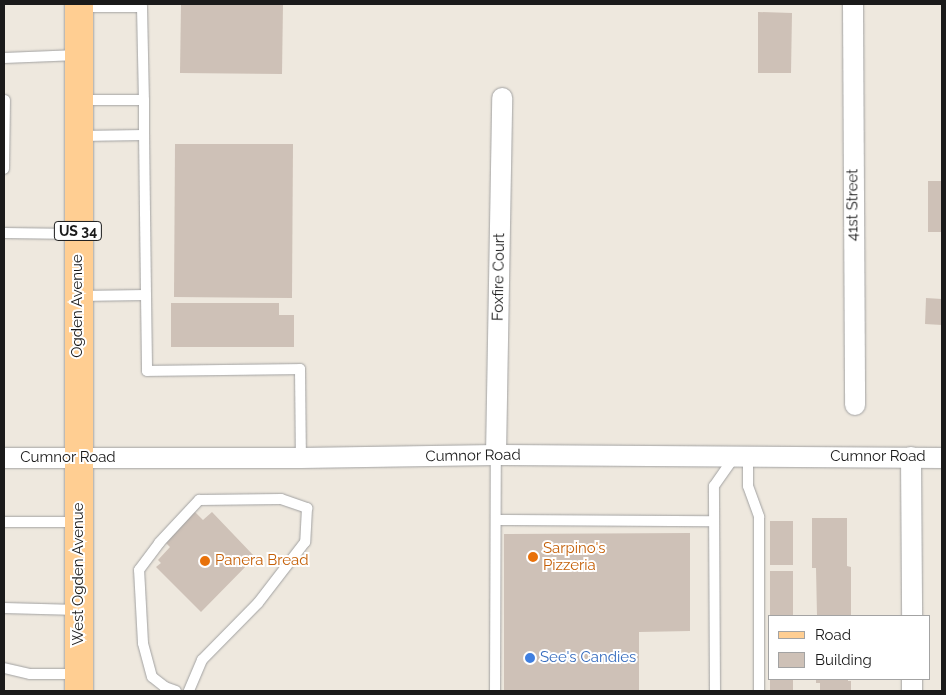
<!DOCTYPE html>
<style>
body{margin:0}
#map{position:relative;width:946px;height:695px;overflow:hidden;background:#eee8de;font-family:Raleway,sans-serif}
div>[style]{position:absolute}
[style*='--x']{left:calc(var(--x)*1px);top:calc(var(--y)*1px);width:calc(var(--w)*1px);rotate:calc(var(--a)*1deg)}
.building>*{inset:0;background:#cec1b7}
.roads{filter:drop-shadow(0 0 1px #a1a1a1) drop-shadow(0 0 1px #a1a1a1)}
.service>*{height:10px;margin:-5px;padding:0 5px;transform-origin:5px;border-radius:5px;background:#fff}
.minor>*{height:20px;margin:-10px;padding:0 10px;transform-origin:10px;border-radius:10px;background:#fff}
.primary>*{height:28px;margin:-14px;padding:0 14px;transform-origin:14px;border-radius:14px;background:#ffce92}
.dots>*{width:14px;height:14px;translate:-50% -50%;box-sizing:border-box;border:2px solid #fff;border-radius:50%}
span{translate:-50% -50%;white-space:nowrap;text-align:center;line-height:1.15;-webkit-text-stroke:4px #fff;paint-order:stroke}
.shield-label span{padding:1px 4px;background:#fff;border:1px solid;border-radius:4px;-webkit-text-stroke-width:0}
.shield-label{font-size:14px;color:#1a1a1a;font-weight:700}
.street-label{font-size:15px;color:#1a1a1a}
.food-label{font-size:15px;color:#c56008}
.left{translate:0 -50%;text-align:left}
.shop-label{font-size:15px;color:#366cbe}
.frame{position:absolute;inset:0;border:5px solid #1a1a1a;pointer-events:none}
.legend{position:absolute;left:768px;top:615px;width:162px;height:65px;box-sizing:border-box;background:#fff;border:1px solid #a3a3a3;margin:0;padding:6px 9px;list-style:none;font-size:15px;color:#1a1a1a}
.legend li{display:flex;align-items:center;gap:10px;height:25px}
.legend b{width:25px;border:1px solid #a3a3a3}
</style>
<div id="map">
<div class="building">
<div style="clip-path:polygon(181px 4px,283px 4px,282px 74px,180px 73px)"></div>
<div style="clip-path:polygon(758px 12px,792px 13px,791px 73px,758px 73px)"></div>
<div style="clip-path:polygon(175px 144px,293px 144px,292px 298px,174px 297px)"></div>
<div style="clip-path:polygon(928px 181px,942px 181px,942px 232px,928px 232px)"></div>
<div style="clip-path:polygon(926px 298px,942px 299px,942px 325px,925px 324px)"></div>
<div style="clip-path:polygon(171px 303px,279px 303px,279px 315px,294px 315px,294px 347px,171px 347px)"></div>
<div style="clip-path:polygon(194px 511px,203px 520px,212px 512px,255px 557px,201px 612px,156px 567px,161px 563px,158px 560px,170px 547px,164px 541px)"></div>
<div style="clip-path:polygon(812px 518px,847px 518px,847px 566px,851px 567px,851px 616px,817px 616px,816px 568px,812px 568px)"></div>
<div style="clip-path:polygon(770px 521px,793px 521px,793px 565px,770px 565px)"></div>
<div style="clip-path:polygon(690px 533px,690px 631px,639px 632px,639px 691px,504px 691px,504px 534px)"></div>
<div style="clip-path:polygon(770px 571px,793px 571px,793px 615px,770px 615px)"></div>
<div style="clip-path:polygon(770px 679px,793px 679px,793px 691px,770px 691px)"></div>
<div style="clip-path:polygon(816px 679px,848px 679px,848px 681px,851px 681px,851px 691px,820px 691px,820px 683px,816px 683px)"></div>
</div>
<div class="roads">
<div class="service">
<div style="--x:80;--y:7;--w:62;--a:0"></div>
<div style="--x:142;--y:7;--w:93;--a:88.8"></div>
<div style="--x:144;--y:100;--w:63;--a:180"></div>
<div style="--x:4;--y:58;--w:74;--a:-2.3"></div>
<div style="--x:80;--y:136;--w:64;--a:-0.9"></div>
<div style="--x:144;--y:135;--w:35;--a:-90"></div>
<div style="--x:4;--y:169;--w:69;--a:-89.2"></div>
<div style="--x:4;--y:233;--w:73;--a:0.8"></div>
<div style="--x:146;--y:295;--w:76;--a:89.2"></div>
<div style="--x:147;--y:371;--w:153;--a:-0.7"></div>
<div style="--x:300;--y:369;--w:89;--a:89.4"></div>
<div style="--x:79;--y:296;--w:67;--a:-0.9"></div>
<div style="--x:146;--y:295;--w:160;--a:-90.7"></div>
<div style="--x:748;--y:456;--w:30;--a:90"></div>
<div style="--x:748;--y:486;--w:33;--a:70"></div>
<div style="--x:759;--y:517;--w:174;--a:90"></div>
<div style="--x:496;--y:520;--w:218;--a:0.3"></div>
<div style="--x:4;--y:522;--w:74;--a:0"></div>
<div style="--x:4;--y:608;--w:74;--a:1.5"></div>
<div style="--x:4;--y:668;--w:27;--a:13"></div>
<div style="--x:30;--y:674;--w:48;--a:0"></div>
<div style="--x:176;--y:691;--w:12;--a:-160"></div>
<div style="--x:165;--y:687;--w:16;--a:-142"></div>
<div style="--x:152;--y:677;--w:35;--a:-105"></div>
<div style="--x:143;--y:643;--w:73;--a:-93.1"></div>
<div style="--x:139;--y:570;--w:34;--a:-53"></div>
<div style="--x:159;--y:543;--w:59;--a:-47.1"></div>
<div style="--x:199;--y:500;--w:82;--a:-0.7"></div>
<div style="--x:281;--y:499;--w:28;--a:19"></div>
<div style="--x:307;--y:508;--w:34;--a:93"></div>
<div style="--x:305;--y:542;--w:77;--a:127.6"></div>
<div style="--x:258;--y:603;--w:80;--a:134.5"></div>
<div style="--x:202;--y:660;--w:34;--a:113"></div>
<div style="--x:495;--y:691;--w:236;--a:-89.8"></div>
<div style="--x:715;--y:691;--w:205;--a:-90.3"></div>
<div style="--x:714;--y:486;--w:35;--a:-55"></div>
</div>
<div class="minor">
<div style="--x:853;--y:4;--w:401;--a:89.7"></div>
<div style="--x:496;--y:455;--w:357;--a:-89"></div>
<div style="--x:911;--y:457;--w:159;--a:89.6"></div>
<div style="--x:4;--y:458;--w:297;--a:0"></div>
<div style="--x:301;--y:458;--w:195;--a:-0.9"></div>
<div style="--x:496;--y:455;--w:446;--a:0.4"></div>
<div style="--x:912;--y:679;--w:12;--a:90"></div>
</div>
<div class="primary">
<div style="--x:79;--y:4;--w:687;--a:90"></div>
</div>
</div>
<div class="dots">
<div style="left:533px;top:557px;background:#e8710a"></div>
<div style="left:205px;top:561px;background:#e8710a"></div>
<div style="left:530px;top:658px;background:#3f7fe0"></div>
</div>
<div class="shield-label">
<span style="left:78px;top:231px">US 34</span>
</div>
<div class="street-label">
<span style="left:853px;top:205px;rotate:-90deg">41st Street</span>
<span style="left:499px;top:277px;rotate:-89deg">Foxfire Court</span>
<span style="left:78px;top:306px;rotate:-90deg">Ogden Avenue</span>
<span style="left:473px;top:456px;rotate:-1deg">Cumnor Road</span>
<span style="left:878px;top:457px">Cumnor Road</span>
<span style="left:68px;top:458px">Cumnor Road</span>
<span style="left:79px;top:574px;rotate:-90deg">West Ogden Avenue</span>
</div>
<div class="food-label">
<span class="left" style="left:543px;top:557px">Sarpino's<br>Pizzeria</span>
<span class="left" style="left:215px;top:561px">Panera Bread</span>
</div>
<div class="shop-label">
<span class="left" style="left:540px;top:658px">See's Candies</span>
</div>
<div class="frame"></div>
<ul class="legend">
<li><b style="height:6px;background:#ffce92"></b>Road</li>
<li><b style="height:14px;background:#cec1b7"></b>Building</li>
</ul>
</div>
